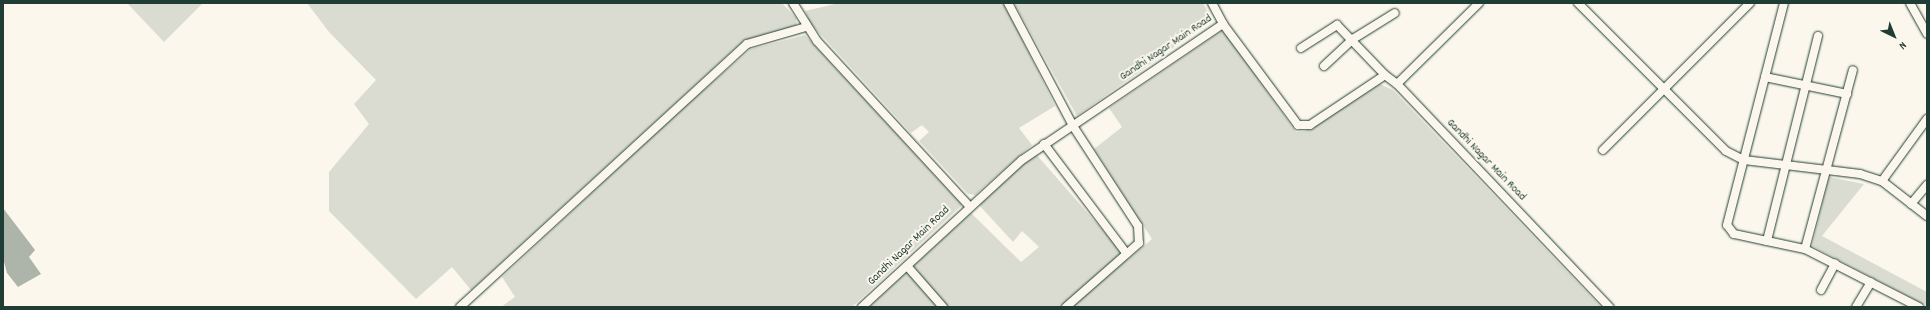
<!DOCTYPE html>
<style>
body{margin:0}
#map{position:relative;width:1930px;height:310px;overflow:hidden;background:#fbf7ec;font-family:Dekko,sans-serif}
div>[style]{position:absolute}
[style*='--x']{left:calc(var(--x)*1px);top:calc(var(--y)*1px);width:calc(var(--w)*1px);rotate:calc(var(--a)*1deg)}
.green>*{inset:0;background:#dbdcd1}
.water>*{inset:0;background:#adb4aa}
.roads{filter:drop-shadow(0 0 1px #1f3d34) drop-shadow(0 0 1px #1f3d34)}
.street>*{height:8px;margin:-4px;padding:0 4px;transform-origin:4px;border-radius:4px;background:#fbf7ec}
span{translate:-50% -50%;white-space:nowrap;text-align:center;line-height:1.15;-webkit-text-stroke:4px #fbf7ec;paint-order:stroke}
.street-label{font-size:12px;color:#1f3d34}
.frame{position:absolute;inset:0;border:4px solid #1f3d34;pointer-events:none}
.north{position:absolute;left:1874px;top:16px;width:40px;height:40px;-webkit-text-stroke:3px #fbf7ec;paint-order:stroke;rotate:137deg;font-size:11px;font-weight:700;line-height:16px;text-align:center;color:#1f3d34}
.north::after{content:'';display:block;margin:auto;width:14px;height:18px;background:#1f3d34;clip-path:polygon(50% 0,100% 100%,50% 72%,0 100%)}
</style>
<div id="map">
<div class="green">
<div style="clip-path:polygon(127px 3px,203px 3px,164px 42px)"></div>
<div style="clip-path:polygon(307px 3px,782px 3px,796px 18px,797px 27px,740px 44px,471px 290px,452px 267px,416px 299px,329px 211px,329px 172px,369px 124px,354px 104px,376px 80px,329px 32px)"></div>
<div style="clip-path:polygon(839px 3px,1004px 3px,1055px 106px,1019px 128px,1032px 145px,975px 195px,968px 194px,919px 141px,929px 132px,922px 125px,911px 133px,811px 24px,805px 11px)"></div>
<div style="clip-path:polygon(1014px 3px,1203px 3px,1212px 20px,1077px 116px)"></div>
<div style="clip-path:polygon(1223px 30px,1296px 132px,1305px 131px,1380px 84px,1393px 90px,1601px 307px,869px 307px,971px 213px,1021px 262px,1039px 247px,1022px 231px,1013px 242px,979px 205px,1035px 153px,1128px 259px,1152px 239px,1094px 149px,1122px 127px,1109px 108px)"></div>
<div style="clip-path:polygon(805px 35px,962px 205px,852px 307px,501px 307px,515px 297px,502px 277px,675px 115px,751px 49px)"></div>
<div style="clip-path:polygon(1829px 177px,1864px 184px,1822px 236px,1927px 292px,1927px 306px,1812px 246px)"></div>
</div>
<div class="water">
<div style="clip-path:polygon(3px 208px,35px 250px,29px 257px,41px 274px,18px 287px,7px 273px,3px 258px)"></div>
</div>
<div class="roads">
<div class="street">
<div style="--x:793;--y:3;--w:45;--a:57.7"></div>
<div style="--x:817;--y:41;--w:224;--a:47.3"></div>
<div style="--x:1008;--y:3;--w:139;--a:62.1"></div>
<div style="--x:1073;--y:126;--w:119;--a:57"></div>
<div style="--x:1138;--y:226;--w:17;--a:87"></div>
<div style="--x:1139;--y:243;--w:97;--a:138.8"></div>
<div style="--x:1212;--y:3;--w:24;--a:62"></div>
<div style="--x:1578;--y:3;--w:209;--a:45"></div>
<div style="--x:1726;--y:151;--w:20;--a:27"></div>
<div style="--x:1744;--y:160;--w:117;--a:6.9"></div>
<div style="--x:1860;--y:174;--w:23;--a:18"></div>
<div style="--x:1882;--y:181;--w:57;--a:37.9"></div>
<div style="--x:1910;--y:3;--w:35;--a:61"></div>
<div style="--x:1818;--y:36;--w:211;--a:104"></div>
<div style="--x:1767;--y:241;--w:39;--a:12"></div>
<div style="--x:1805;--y:249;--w:128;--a:27"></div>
<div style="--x:1301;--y:48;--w:43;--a:-32.6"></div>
<div style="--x:1337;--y:25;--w:69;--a:46.2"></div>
<div style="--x:1324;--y:66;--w:40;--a:-43"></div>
<div style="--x:1353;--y:39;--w:49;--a:-31.8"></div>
<div style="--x:1765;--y:77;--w:84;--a:11.7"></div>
<div style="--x:1397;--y:84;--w:115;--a:-44.6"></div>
<div style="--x:1044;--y:144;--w:136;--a:53"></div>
<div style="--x:1603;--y:150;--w:208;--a:-45"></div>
<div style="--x:1882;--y:181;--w:77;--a:-54"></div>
<div style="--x:1911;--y:204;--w:25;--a:-50"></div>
<div style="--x:1767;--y:241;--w:34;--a:-168"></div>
<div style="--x:1734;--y:234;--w:11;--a:-128"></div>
<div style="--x:1727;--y:225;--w:229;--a:-75.6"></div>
<div style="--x:1805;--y:249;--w:185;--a:-75"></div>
<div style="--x:907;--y:266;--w:55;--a:48.7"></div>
<div style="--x:1821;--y:290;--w:30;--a:-62"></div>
<div style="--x:460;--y:307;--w:389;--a:-42.5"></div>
<div style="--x:747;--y:44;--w:61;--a:-16.1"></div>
<div style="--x:862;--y:307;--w:217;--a:-42.6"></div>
<div style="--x:1022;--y:160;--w:243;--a:-34.1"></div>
<div style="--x:1223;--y:24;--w:126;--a:53.4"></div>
<div style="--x:1298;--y:125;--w:12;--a:0"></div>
<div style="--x:1310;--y:125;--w:90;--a:-33.7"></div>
<div style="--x:1385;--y:75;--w:15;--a:37"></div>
<div style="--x:1397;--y:84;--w:308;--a:46.4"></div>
<div style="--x:1856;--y:307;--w:29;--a:-59"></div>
</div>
</div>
<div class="street-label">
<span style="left:1166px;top:48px;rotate:-34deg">Gandhi Nagar Main Road</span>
<span style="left:1486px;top:160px;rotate:46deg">Gandhi Nagar Main Road</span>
<span style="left:909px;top:246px;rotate:-44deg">Gandhi Nagar Main Road</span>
</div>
<div class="frame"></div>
<div class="north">N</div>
</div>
